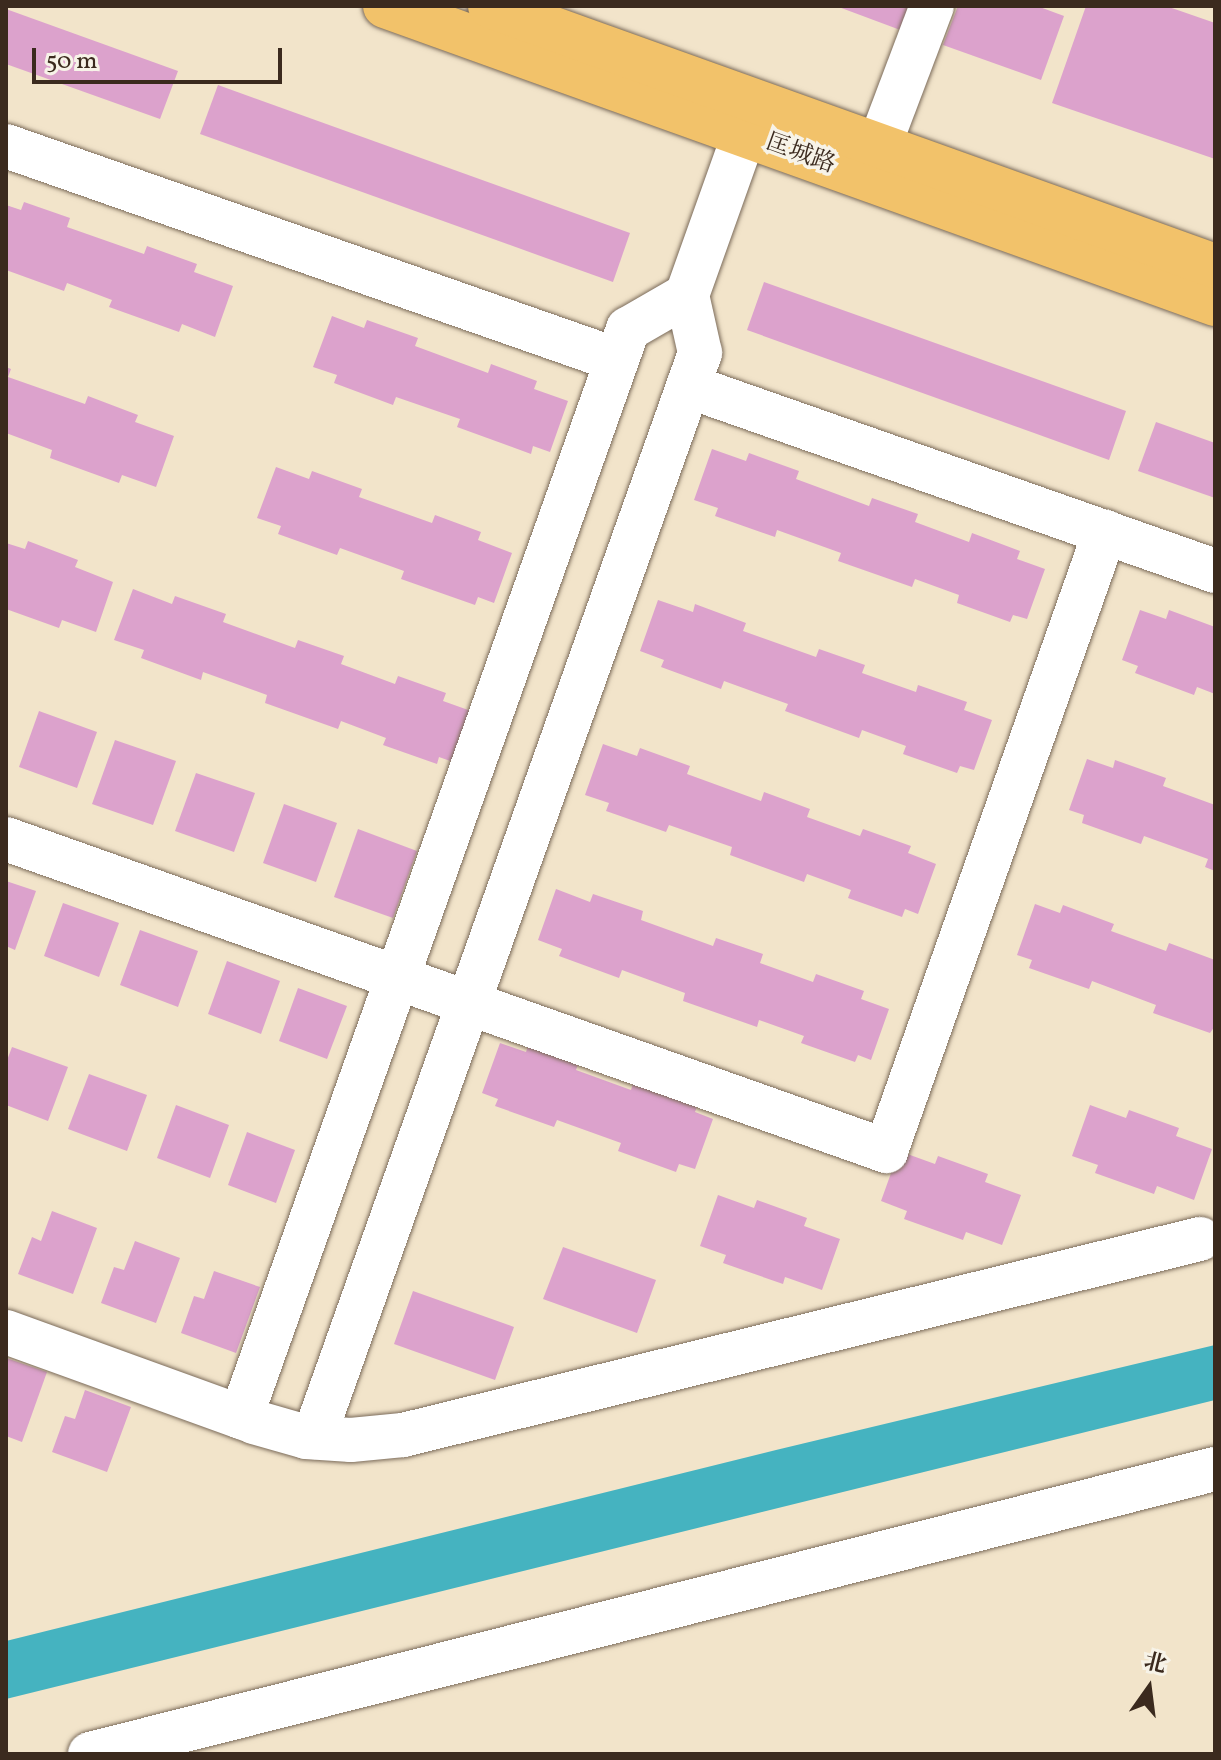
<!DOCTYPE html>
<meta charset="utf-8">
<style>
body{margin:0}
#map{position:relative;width:1221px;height:1760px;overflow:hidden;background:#f2e4ca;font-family:Vollkorn,"Noto Serif SC",serif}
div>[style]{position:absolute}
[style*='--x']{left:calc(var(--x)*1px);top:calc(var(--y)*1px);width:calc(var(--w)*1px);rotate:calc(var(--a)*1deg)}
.water>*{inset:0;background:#45b3c0}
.building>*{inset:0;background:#dca2cc}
.roads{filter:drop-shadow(0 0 2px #7b6b5a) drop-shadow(0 0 2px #7b6b5a)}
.minor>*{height:44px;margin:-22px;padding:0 22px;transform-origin:22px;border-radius:22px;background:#fff}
.major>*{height:44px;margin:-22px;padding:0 22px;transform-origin:22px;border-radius:22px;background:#f2c26a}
span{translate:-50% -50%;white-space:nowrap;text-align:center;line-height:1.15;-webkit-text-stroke:7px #f7f3e8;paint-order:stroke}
.street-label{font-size:24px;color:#3b2a1e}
.frame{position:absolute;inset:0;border:8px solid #3b2a1e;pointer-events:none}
.north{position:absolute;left:1109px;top:1648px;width:80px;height:80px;-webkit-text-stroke:6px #f7f3e8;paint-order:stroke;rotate:14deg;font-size:22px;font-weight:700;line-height:32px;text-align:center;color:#3b2a1e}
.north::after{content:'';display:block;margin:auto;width:28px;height:36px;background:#3b2a1e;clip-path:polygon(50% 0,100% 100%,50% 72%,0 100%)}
.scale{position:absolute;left:32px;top:48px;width:250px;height:36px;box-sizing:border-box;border:4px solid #3b2a1e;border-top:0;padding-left:10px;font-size:24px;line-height:28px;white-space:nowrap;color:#3b2a1e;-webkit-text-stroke:6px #f7f3e8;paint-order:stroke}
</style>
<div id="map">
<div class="water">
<div style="clip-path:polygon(1215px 1345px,1215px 1400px,6px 1699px,6px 1641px,776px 1450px)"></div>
</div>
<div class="building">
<div style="clip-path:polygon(836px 6px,912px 6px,903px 31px)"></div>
<div style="clip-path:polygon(958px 6px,1037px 6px,1064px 16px,1041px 80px,943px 45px)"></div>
<div style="clip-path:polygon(1086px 6px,1166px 6px,1215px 23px,1215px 159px,1052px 103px)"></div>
<div style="clip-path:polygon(6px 9px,178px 71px,160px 119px,6px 64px)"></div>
<div style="clip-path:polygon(218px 85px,630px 233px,613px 282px,200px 134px)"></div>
<div style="clip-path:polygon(24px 202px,70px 218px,67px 227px,144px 254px,147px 246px,197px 264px,194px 272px,233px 286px,215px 337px,182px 324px,179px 332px,109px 307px,112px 300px,67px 283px,64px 291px,6px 270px,6px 205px,21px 210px)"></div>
<div style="clip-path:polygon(764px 282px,1126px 411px,1109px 460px,747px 330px)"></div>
<div style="clip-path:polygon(332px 316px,364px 328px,367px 320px,418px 338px,415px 346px,488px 373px,491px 364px,537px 381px,534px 389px,568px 401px,550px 452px,533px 446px,531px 454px,457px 427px,460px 419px,396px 397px,393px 405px,334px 383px,337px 375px,313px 367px)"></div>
<div style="clip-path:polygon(6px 367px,11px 369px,8px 377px,85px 404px,88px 396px,138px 415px,135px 422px,174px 436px,156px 487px,122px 475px,119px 483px,50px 458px,52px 450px,6px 433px)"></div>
<div style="clip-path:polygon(1156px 422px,1215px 443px,1215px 498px,1138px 471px)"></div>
<div style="clip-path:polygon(712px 449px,746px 461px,749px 453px,799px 471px,796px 479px,869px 506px,872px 498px,918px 514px,915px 522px,969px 542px,972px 533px,1020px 551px,1017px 559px,1045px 569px,1027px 619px,1013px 615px,1010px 622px,957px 603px,959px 595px,915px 579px,912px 587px,838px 561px,841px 553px,777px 530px,775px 537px,715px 516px,718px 508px,694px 500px)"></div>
<div style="clip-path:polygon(276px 467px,309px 479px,312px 471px,362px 489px,359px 497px,432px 523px,435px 515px,481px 532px,478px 540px,512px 553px,494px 603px,478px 597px,475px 605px,401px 579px,404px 571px,340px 548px,337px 555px,278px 534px,281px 526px,257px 518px)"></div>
<div style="clip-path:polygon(28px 541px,78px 560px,75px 567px,113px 582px,96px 632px,62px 620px,59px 628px,6px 609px,6px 543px,25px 549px)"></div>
<div style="clip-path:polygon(133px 589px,172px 604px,175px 596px,226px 614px,223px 622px,295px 648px,298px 640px,344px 656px,341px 664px,395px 684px,398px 676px,446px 693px,443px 701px,471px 711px,453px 762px,439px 757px,437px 764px,383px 745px,386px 738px,341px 721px,338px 729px,265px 703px,267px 695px,203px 672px,201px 680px,141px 658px,144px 650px,114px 640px)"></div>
<div style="clip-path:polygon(658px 600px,693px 612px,695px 604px,746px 623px,743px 631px,816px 657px,819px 649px,865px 665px,862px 673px,916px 692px,918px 685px,967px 702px,964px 710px,992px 720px,974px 770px,960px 766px,957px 773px,903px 754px,906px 746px,862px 730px,859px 738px,785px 711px,788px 704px,724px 681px,721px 689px,661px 667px,664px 660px,640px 651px)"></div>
<div style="clip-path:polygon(1140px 610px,1166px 619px,1169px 610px,1215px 627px,1215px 694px,1197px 687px,1194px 695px,1135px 673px,1138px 666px,1122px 660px)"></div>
<div style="clip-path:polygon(39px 711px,97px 732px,77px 788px,19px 767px)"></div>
<div style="clip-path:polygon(115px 740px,176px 761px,153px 825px,92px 804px)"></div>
<div style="clip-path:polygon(603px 744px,637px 756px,640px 748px,690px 766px,687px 774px,761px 801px,764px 792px,810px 809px,807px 817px,860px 836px,863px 829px,911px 846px,908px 853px,936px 864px,918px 914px,905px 909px,902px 917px,848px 898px,851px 890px,807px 874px,804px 882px,730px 855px,732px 847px,669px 825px,666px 832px,606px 811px,609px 803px,585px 795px)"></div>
<div style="clip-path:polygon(1087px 759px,1113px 768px,1115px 760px,1166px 778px,1163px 786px,1215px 805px,1215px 871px,1205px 867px,1208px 859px,1144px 836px,1141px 844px,1082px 823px,1084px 815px,1069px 810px)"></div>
<div style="clip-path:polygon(196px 773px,255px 793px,234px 852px,175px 831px)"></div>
<div style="clip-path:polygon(284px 804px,337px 823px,316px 882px,263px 863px)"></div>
<div style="clip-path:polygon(358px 829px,417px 851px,393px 918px,334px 897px)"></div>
<div style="clip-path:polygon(6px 881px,36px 891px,15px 950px,6px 946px)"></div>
<div style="clip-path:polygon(556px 889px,590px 902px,593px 894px,643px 911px,641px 920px,713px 946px,716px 938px,763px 954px,760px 963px,813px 982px,816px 974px,864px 991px,861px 999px,889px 1009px,871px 1060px,858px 1055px,855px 1062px,801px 1043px,804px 1036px,759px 1020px,757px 1027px,683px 1001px,685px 993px,622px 970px,619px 978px,559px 956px,562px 949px,538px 940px)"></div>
<div style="clip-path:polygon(63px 903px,119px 923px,99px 977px,44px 956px)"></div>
<div style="clip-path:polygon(1035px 904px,1060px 913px,1063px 905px,1114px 924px,1111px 931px,1166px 951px,1169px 943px,1215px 960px,1215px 1026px,1210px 1033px,1153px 1013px,1156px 1005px,1092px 981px,1089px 989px,1029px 968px,1032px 960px,1017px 955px)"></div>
<div style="clip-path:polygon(140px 930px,198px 951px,178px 1007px,120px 985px)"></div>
<div style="clip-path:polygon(227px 961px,280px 981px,261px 1034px,208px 1014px)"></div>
<div style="clip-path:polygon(298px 988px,347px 1006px,327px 1059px,279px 1041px)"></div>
<div style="clip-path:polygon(500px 1043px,526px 1052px,529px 1043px,579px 1062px,576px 1070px,631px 1090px,634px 1081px,698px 1104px,695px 1112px,713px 1119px,695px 1169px,679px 1164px,676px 1172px,618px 1151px,621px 1143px,557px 1120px,554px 1127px,495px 1106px,498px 1099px,482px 1093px)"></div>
<div style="clip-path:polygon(12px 1047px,68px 1067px,48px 1121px,6px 1105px,6px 1063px)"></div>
<div style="clip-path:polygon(89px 1074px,147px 1095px,127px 1151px,68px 1129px)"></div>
<div style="clip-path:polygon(176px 1105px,229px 1125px,210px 1178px,157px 1158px)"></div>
<div style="clip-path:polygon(1090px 1105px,1126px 1118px,1129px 1110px,1179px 1128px,1176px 1136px,1212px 1149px,1194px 1200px,1157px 1186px,1154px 1194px,1095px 1173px,1098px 1165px,1072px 1156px)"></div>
<div style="clip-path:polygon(247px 1132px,295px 1150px,276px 1203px,228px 1185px)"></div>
<div style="clip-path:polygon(899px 1151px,935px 1164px,938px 1156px,988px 1174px,985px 1182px,1021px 1195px,1002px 1245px,966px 1232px,963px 1240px,904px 1219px,907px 1211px,881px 1201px)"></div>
<div style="clip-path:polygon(718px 1195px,754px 1208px,757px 1200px,807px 1218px,804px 1226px,840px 1239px,822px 1290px,785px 1277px,783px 1284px,723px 1263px,726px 1255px,700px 1246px)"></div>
<div style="clip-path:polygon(52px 1211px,97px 1228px,73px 1294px,18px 1274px,32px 1237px,41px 1241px)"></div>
<div style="clip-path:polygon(135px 1241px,180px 1258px,156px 1323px,101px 1303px,114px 1267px,124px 1270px)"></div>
<div style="clip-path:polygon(563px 1247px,656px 1280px,637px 1333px,543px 1299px)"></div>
<div style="clip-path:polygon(214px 1271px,260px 1287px,236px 1353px,181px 1333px,194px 1296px,204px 1299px)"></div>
<div style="clip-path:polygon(413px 1291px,514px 1327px,495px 1380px,394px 1344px)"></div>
<div style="clip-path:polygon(6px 1358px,47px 1372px,22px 1442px,6px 1436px)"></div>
<div style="clip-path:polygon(85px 1390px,131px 1407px,107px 1472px,52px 1452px,65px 1416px,75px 1419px)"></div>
</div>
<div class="roads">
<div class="minor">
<div style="--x:6;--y:146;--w:647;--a:19.3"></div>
<div style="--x:879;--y:146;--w:150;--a:-69.3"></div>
<div style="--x:688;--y:386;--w:559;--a:19.34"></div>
<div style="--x:6;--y:839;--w:934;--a:19.52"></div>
<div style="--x:886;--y:1151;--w:657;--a:-70.52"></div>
<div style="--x:6;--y:1332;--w:264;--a:19.9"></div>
<div style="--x:254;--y:1422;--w:54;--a:16.1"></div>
<div style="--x:306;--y:1437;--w:45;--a:3.8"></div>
<div style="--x:351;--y:1440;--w:52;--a:-5.5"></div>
<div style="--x:403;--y:1435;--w:821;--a:-13.82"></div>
<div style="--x:241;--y:1417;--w:1155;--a:-70.42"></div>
<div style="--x:628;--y:329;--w:68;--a:-30"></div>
<div style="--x:687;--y:295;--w:170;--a:-70.4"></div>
<div style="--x:314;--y:1437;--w:1151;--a:-70.4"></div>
<div style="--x:700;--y:353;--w:59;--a:-102.6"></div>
<div style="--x:90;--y:1754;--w:1161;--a:-14.22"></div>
</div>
<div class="major">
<div style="--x:385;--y:6;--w:882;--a:19.75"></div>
<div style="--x:490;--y:6;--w:770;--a:19.73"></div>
</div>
</div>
<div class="street-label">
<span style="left:800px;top:155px;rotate:20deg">匡城路</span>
</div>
<div class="frame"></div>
<div class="north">北</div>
<div class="scale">50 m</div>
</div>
